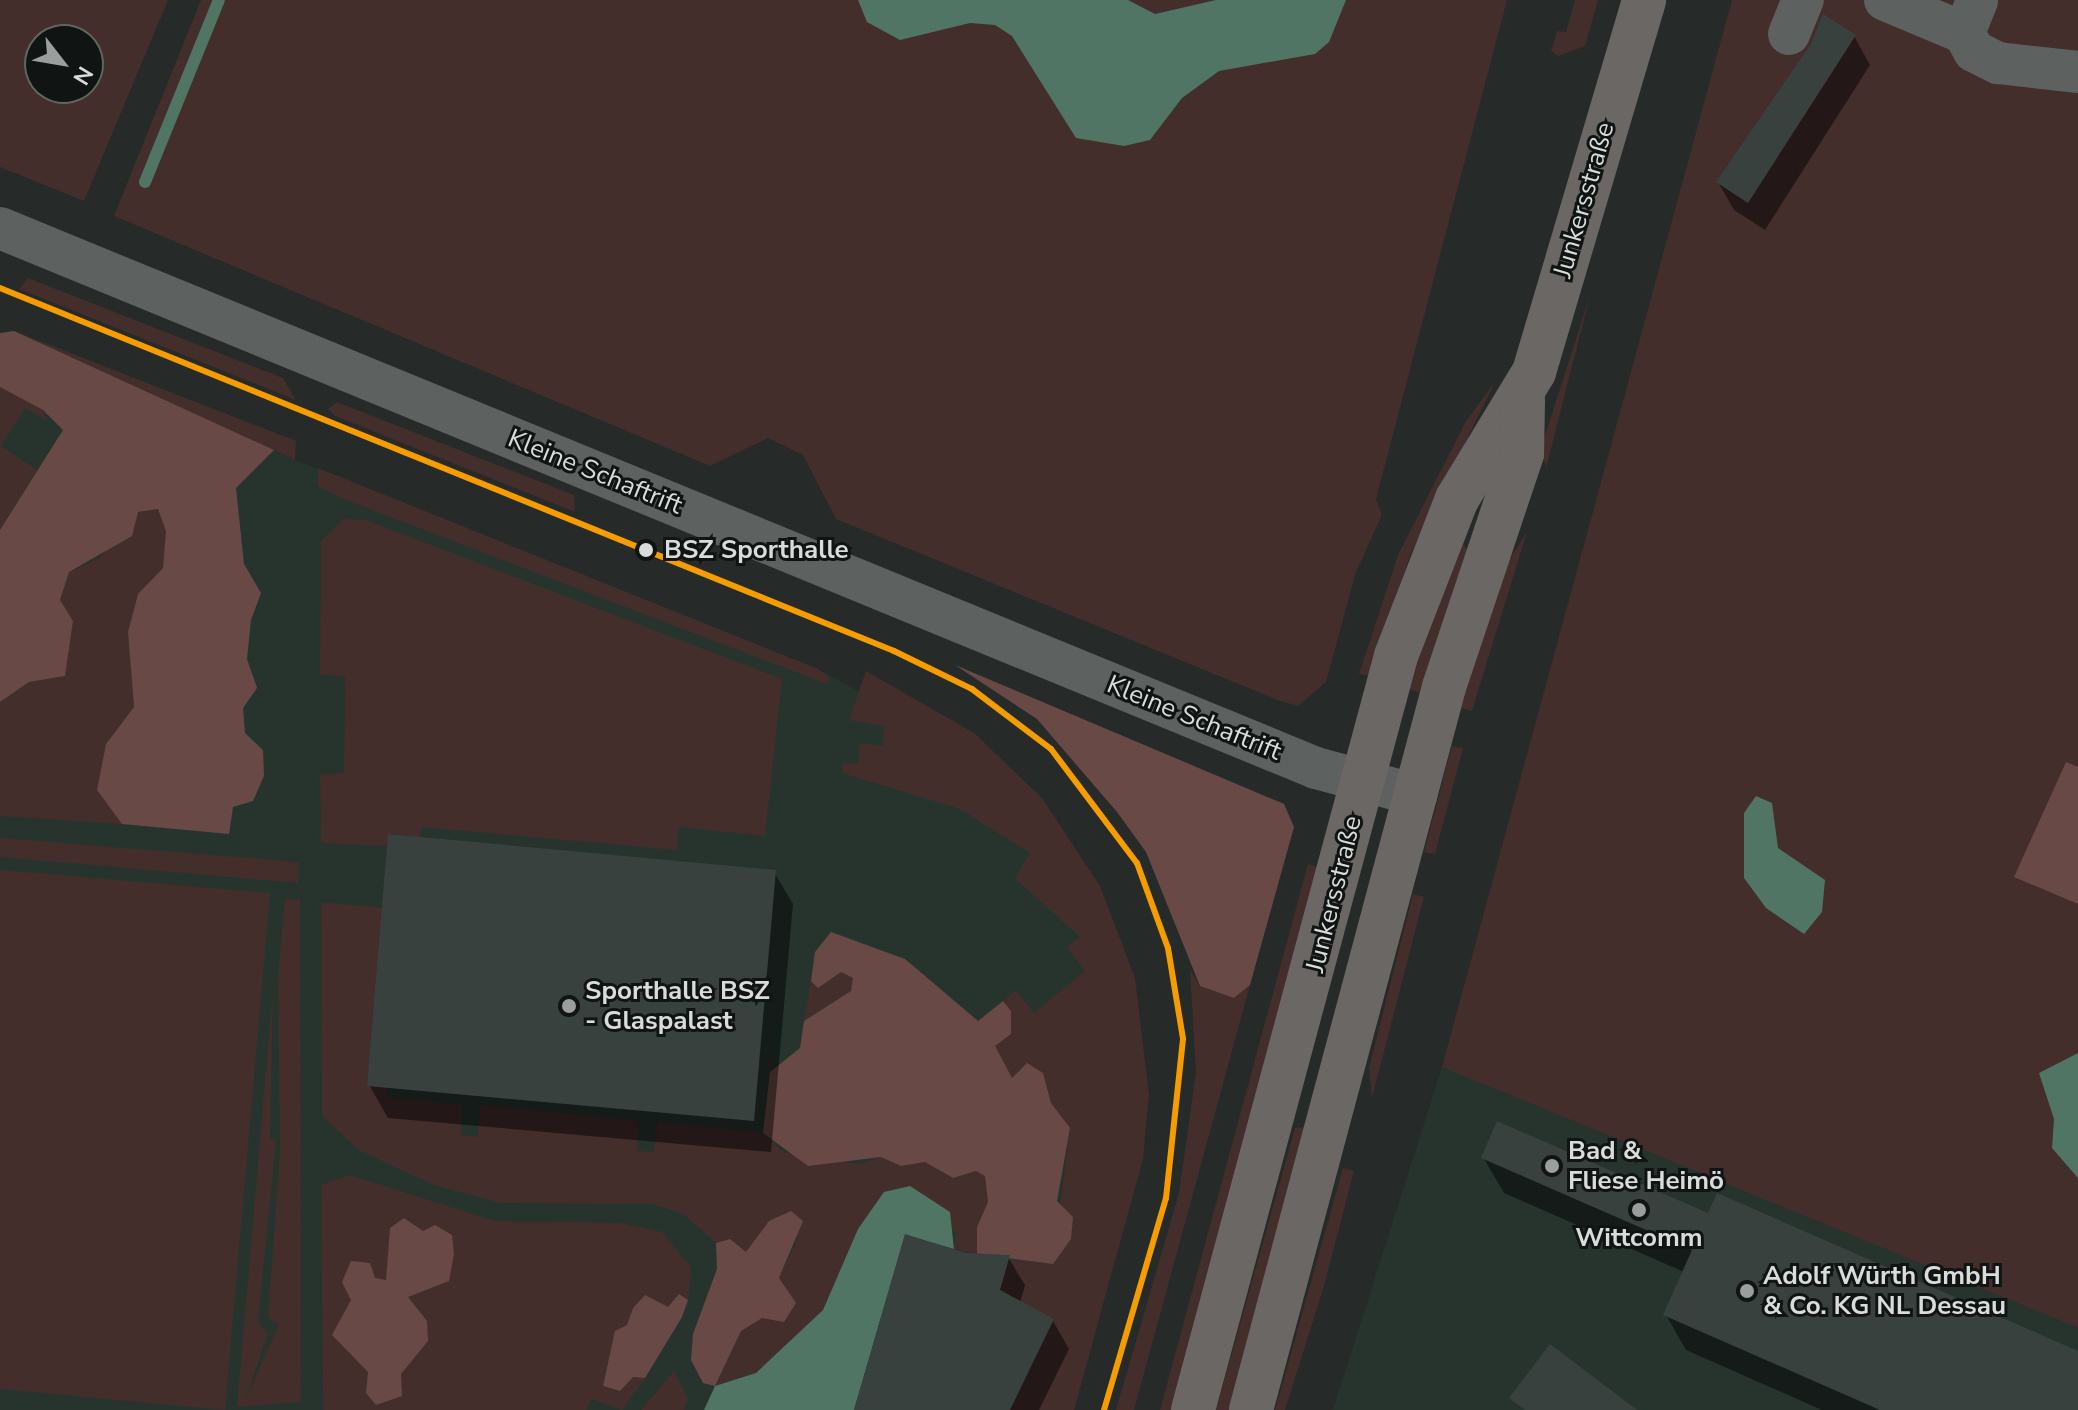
<!DOCTYPE html>
<meta charset="utf-8">
<style>
body{margin:0}
#map{position:relative;width:2078px;height:1410px;overflow:hidden;background:#262a28;font-family:"Nunito Sans",sans-serif}
div>[style]{position:absolute}
[style*='--x']{left:calc(var(--x)*1px);top:calc(var(--y)*1px);width:calc(var(--w)*1px);rotate:calc(var(--a)*1deg)}
.built>*{inset:0;background:#27342e}
.green>*{inset:0;background:#432e2b}
.forest>*{inset:0;background:#694946}
.water>*{inset:0;background:#507565}
.shadow>*{inset:0;background:#0007}
.stream>*{height:12px;margin:-6px;padding:0 6px;transform-origin:6px;border-radius:6px;background:#507565}
.building>*{inset:0;background:#39413e}
.minor>*{height:42px;margin:-21px;padding:0 21px;transform-origin:21px;border-radius:21px;background:#5d615f}
.major>*{height:44px;margin:-22px;padding:0 22px;transform-origin:22px;border-radius:22px;background:#6a6765}
.tram-1>*{height:6px;margin:-3px;padding:0 3px;transform-origin:3px;border-radius:3px;background:#f59c00}
.dots>*{width:22px;height:22px;translate:-50% -50%;box-sizing:border-box;border:4px solid #101412;border-radius:50%}
span{translate:-50% -50%;white-space:nowrap;text-align:center;line-height:1.15;-webkit-text-stroke:6px #101412;paint-order:stroke}
.street-label{font-size:26px;color:#d8dddb}
.stop-label{font-size:26px;color:#d8dddb;font-weight:700}
.left{translate:0 -50%;text-align:left}
.poi-label{font-size:26px;color:#d8dddb;font-weight:700}
.north{position:absolute;left:24px;top:24px;width:80px;height:80px;box-sizing:border-box;background:#101412;border:2px solid #606462;border-radius:50%;rotate:121deg;font-size:22px;font-weight:700;line-height:32px;text-align:center;color:#d8dddb}
.north::after{content:'';display:block;margin:auto;width:28px;height:36px;background:#9a9e9c;clip-path:polygon(50% 0,100% 100%,50% 72%,0 100%)}
</style>
<div id="map">
<div class="built">
<div style="clip-path:polygon(14px 331px,295px 460px,818px 669px,960px 747px,1108px 962px,1044px 1410px,0 1410px,0 333px)"></div>
<div style="clip-path:polygon(1442px 1067px,2078px 1328px,2078px 1410px,1333px 1410px)"></div>
</div>
<div class="green">
<div style="clip-path:polygon(evenodd,0 0,168px 0,84px 201px,0 167px,0 0,88px 40px,88px 88px,40px 88px,40px 40px,88px 40px)"></div>
<div style="clip-path:polygon(201px 0,1507px 0,1376px 499px,1382px 515px,1356px 572px,1326px 682px,1298px 706px,1280px 701px,836px 519px,803px 455px,768px 438px,710px 466px,114px 216px)"></div>
<div style="clip-path:polygon(1575px 0,1598px 0,1585px 46px,1558px 56px,1551px 51px,1557px 31px,1566px 32px)"></div>
<div style="clip-path:polygon(1732px 0,2078px 0,2078px 1328px,1442px 1067px)"></div>
<div style="clip-path:polygon(28px 278px,283px 378px,296px 400px,19px 289px)"></div>
<div style="clip-path:polygon(1591px 292px,1546px 468px,1541px 448px)"></div>
<div style="clip-path:polygon(14px 331px,296px 441px,295px 460px,274px 450px)"></div>
<div style="clip-path:polygon(1495px 382px,1411px 553px,1369px 676px,1359px 674px,1398px 555px,1466px 421px)"></div>
<div style="clip-path:polygon(0 387px,43px 410px,47px 421px,25px 408px,1px 446px,37px 470px,0 530px)"></div>
<div style="clip-path:polygon(337px 402px,574px 495px,575px 512px,335px 416px,328px 409px)"></div>
<div style="clip-path:polygon(318px 468px,818px 669px,830px 677px,827px 684px,341px 498px,318px 486px)"></div>
<div style="clip-path:polygon(158px 509px,167px 531px,163px 568px,138px 594px,128px 631px,134px 707px,106px 744px,97px 790px,122px 824px,0 816px,0 702px,29px 682px,65px 676px,73px 621px,60px 600px,69px 572px,100px 558px,138px 512px)"></div>
<div style="clip-path:polygon(343px 519px,365px 520px,782px 679px,765px 836px,679px 827px,677px 850px,422px 827px,420px 837px,391px 834px,388px 846px,321px 843px,320px 774px,344px 773px,345px 676px,320px 675px,321px 541px)"></div>
<div style="clip-path:polygon(1527px 532px,1472px 711px,1461px 708px,1502px 571px)"></div>
<div style="clip-path:polygon(1463px 544px,1467px 549px,1421px 693px,1407px 689px)"></div>
<div style="clip-path:polygon(866px 671px,974px 733px,1042px 798px,1100px 886px,1135px 978px,1149px 1095px,1143px 1159px,1074px 1410px,1010px 1410px,994px 1287px,1008px 1259px,1053px 1264px,1070px 1129px,1051px 1103px,1043px 1073px,1012px 1078px,994px 1046px,1011px 1011px,1003px 1001px,1016px 990px,1034px 1013px,1085px 971px,1067px 947px,1080px 937px,1015px 878px,1030px 853px,960px 809px,842px 773px,843px 763px,858px 764px,860px 743px,883px 746px,884px 726px,849px 720px)"></div>
<div style="clip-path:polygon(1452px 746px,1463px 748px,1435px 854px,1424px 852px)"></div>
<div style="clip-path:polygon(0 838px,299px 862px,298px 883px,0 857px)"></div>
<div style="clip-path:polygon(1308px 864px,1318px 867px,1186px 1364px,1171px 1410px,1160px 1410px)"></div>
<div style="clip-path:polygon(0 870px,270px 893px,225px 1410px,0 1389px)"></div>
<div style="clip-path:polygon(1413px 894px,1424px 897px,1372px 1098px,1369px 1068px)"></div>
<div style="clip-path:polygon(285px 899px,300px 900px,301px 1402px,237px 1407px,273px 990px,270px 1139px,276px 1141px,258px 1322px,268px 1333px,246px 1399px,279px 1324px,268px 1318px,280px 1151px,278px 975px)"></div>
<div style="clip-path:polygon(321px 902px,384px 908px,367px 1085px,387px 1087px,387px 1097px,462px 1105px,461px 1135px,478px 1137px,480px 1105px,639px 1121px,637px 1151px,654px 1152px,658px 1122px,763px 1133px,784px 1152px,859px 1164px,881px 1157px,901px 1166px,925px 1162px,953px 1178px,976px 1171px,985px 1176px,988px 1202px,977px 1227px,977px 1254px,954px 1249px,956px 1231px,858px 1229px,823px 1310px,756px 1373px,715px 1386px,741px 1331px,788px 1294px,779px 1278px,799px 1236px,765px 1236px,746px 1252px,730px 1239px,716px 1243px,683px 1214px,652px 1204px,500px 1203px,431px 1184px,359px 1150px,322px 1116px)"></div>
<div style="clip-path:polygon(1190px 970px,1200px 986px,1234px 998px,1250px 985px,1134px 1410px,1116px 1410px,1179px 1193px,1196px 1072px)"></div>
<div style="clip-path:polygon(841px 972px,853px 978px,851px 991px,804px 1021px,811px 981px,818px 987px)"></div>
<div style="clip-path:polygon(1305px 1127px,1230px 1410px,1216px 1410px,1295px 1128px)"></div>
<div style="clip-path:polygon(1343px 1168px,1354px 1171px,1324px 1286px,1285px 1410px,1275px 1410px)"></div>
<div style="clip-path:polygon(350px 1175px,494px 1221px,620px 1223px,662px 1232px,691px 1267px,688px 1300px,679px 1294px,668px 1308px,633px 1308px,627px 1325px,633px 1377px,645px 1378px,622px 1410px,592px 1399px,586px 1410px,323px 1410px,321px 1185px)"></div>
<div style="clip-path:polygon(674px 1371px,688px 1399px,684px 1410px,641px 1410px)"></div>
</div>
<div class="forest">
<div style="clip-path:polygon(14px 331px,274px 450px,236px 488px,244px 564px,261px 593px,251px 620px,247px 659px,257px 688px,243px 708px,245px 733px,263px 750px,264px 776px,253px 801px,233px 807px,229px 834px,122px 824px,97px 790px,106px 744px,134px 707px,128px 632px,138px 594px,163px 568px,166px 531px,158px 509px,138px 512px,132px 536px,69px 572px,60px 600px,73px 621px,65px 676px,29px 682px,0 702px,0 530px,63px 430px,43px 410px,0 387px,0 333px)"></div>
<div style="clip-path:polygon(955px 665px,1284px 804px,1294px 827px,1250px 985px,1234px 998px,1200px 986px,1146px 852px,1117px 812px,1037px 719px)"></div>
<div style="clip-path:polygon(2066px 762px,2078px 767px,2078px 904px,2014px 877px)"></div>
<div style="clip-path:polygon(831px 932px,905px 959px,978px 1021px,1003px 1001px,1011px 1011px,1011px 1034px,995px 1046px,1012px 1078px,1027px 1063px,1043px 1073px,1051px 1103px,1070px 1128px,1057px 1201px,1073px 1217px,1071px 1239px,1053px 1264px,977px 1254px,977px 1227px,988px 1202px,985px 1176px,976px 1171px,953px 1178px,925px 1162px,901px 1166px,881px 1157px,808px 1166px,763px 1133px,770px 1072px,800px 1048px,804px 1021px,851px 991px,853px 978px,841px 972px,818px 988px,811px 981px,815px 952px)"></div>
<div style="clip-path:polygon(791px 1211px,803px 1221px,779px 1278px,796px 1303px,784px 1322px,762px 1318px,741px 1331px,715px 1386px,703px 1383px,691px 1360px,693px 1334px,717px 1269px,716px 1243px,730px 1239px,746px 1252px,769px 1221px)"></div>
<div style="clip-path:polygon(404px 1218px,423px 1231px,435px 1225px,452px 1235px,454px 1254px,449px 1281px,408px 1297px,427px 1321px,428px 1341px,401px 1374px,402px 1396px,376px 1405px,366px 1393px,368px 1372px,332px 1335px,351px 1300px,342px 1282px,351px 1261px,370px 1263px,375px 1278px,386px 1280px,390px 1228px)"></div>
<div style="clip-path:polygon(679px 1294px,688px 1300px,682px 1317px,645px 1378px,633px 1377px,620px 1391px,603px 1386px,615px 1331px,627px 1325px,633px 1308px,645px 1295px,668px 1307px)"></div>
</div>
<div class="water">
<div style="clip-path:polygon(858px 0,1128px 0,1155px 14px,1216px 0,1346px 0,1329px 42px,1315px 54px,1219px 71px,1182px 98px,1150px 140px,1124px 146px,1076px 138px,1012px 36px,995px 25px,970px 23px,900px 40px,867px 22px)"></div>
<div style="clip-path:polygon(1756px 796px,1772px 803px,1778px 848px,1825px 880px,1822px 912px,1804px 934px,1766px 908px,1744px 878px,1744px 813px)"></div>
<div style="clip-path:polygon(2078px 1053px,2078px 1178px,2052px 1148px,2054px 1119px,2039px 1073px)"></div>
<div style="clip-path:polygon(910px 1186px,950px 1212px,954px 1249px,905px 1235px,854px 1410px,704px 1410px,715px 1386px,756px 1373px,823px 1310px,858px 1229px,884px 1192px)"></div>
</div>
<div class="shadow">
<div style="clip-path:polygon(1854px 36px,1870px 65px,1765px 230px,1734px 210px,1718px 182px)"></div>
<div style="clip-path:polygon(774px 872px,793px 904px,771px 1152px,388px 1118px,369px 1085px)"></div>
<div style="clip-path:polygon(1483px 1157px,1709px 1216px,2078px 1353px,2078px 1410px,1822px 1410px,1686px 1350px,1666px 1315px,1684px 1272px,1504px 1193px)"></div>
<div style="clip-path:polygon(965px 1255px,1008px 1257px,1025px 1285px,1020px 1303px,1053px 1321px,1069px 1349px,1039px 1410px,856px 1410px)"></div>
</div>
<div class="stream">
<div style="--x:145;--y:182;--w:196;--a:-67.9"></div>
</div>
<div class="building">
<div style="clip-path:polygon(1823px 14px,1856px 35px,1748px 203px,1716px 182px,1811px 44px)"></div>
<div style="clip-path:polygon(388px 834px,776px 870px,754px 1121px,367px 1086px)"></div>
<div style="clip-path:polygon(1497px 1121px,1708px 1213px,1717px 1193px,2078px 1351px,2078px 1410px,1880px 1410px,1663px 1315px,1692px 1250px,1481px 1158px)"></div>
<div style="clip-path:polygon(905px 1234px,966px 1253px,1010px 1255px,1000px 1290px,1054px 1319px,1010px 1410px,854px 1410px)"></div>
<div style="clip-path:polygon(1550px 1344px,1637px 1410px,1525px 1410px,1509px 1398px)"></div>
</div>
<div class="minor">
<div style="--x:1885;--y:0;--w:86;--a:22.7"></div>
<div style="--x:1964;--y:33;--w:35;--a:-68"></div>
<div style="--x:1964;--y:33;--w:21;--a:61"></div>
<div style="--x:1974;--y:51;--w:27;--a:27"></div>
<div style="--x:1998;--y:63;--w:81;--a:6.4"></div>
<div style="--x:1789;--y:34;--w:37;--a:-68"></div>
<div style="--x:0;--y:228;--w:1422;--a:22.31"></div>
<div style="--x:1316;--y:768;--w:104;--a:15.1"></div>
</div>
<div class="major">
<div style="--x:1193;--y:1410;--w:781;--a:-74.93"></div>
<div style="--x:1396;--y:656;--w:168;--a:-68.8"></div>
<div style="--x:1457;--y:499;--w:149;--a:-58.8"></div>
<div style="--x:1534;--y:372;--w:388;--a:-73.5"></div>
<div style="--x:1251;--y:1410;--w:748;--a:-75.05"></div>
<div style="--x:1444;--y:687;--w:246;--a:-71.5"></div>
<div style="--x:1522;--y:454;--w:54;--a:-88.9"></div>
</div>
<div class="tram-1">
<div style="--x:0;--y:288;--w:965;--a:22.1"></div>
<div style="--x:894;--y:651;--w:87;--a:26"></div>
<div style="--x:972;--y:689;--w:99;--a:37.2"></div>
<div style="--x:1051;--y:749;--w:143;--a:53"></div>
<div style="--x:1137;--y:863;--w:90;--a:70"></div>
<div style="--x:1168;--y:948;--w:92;--a:80.6"></div>
<div style="--x:1183;--y:1039;--w:160;--a:96.1"></div>
<div style="--x:1166;--y:1198;--w:221;--a:106.3"></div>
</div>
<div class="dots">
<div style="left:646px;top:550px;background:#d8dddb"></div>
<div style="left:569px;top:1006px;background:#9a9e9c"></div>
<div style="left:1552px;top:1166px;background:#9a9e9c"></div>
<div style="left:1639px;top:1210px;background:#9a9e9c"></div>
<div style="left:1747px;top:1291px;background:#9a9e9c"></div>
</div>
<div class="street-label">
<span style="left:1584px;top:200px;rotate:-74deg">Junkersstraße</span>
<span style="left:595px;top:472px;rotate:22deg">Kleine Schaftrift</span>
<span style="left:1194px;top:718px;rotate:22deg">Kleine Schaftrift</span>
<span style="left:1334px;top:894px;rotate:-76deg">Junkersstraße</span>
</div>
<div class="stop-label">
<span class="left" style="left:664px;top:550px">BSZ Sporthalle</span>
</div>
<div class="poi-label">
<span class="left" style="left:585px;top:1006px">Sporthalle BSZ<br>- Glaspalast</span>
<span class="left" style="left:1568px;top:1166px">Bad &amp;<br>Fliese Heimö</span>
<span style="left:1639px;top:1238px">Wittcomm</span>
<span class="left" style="left:1763px;top:1291px">Adolf Würth GmbH<br>&amp; Co. KG NL Dessau</span>
</div>
<div class="north">N</div>
</div>
